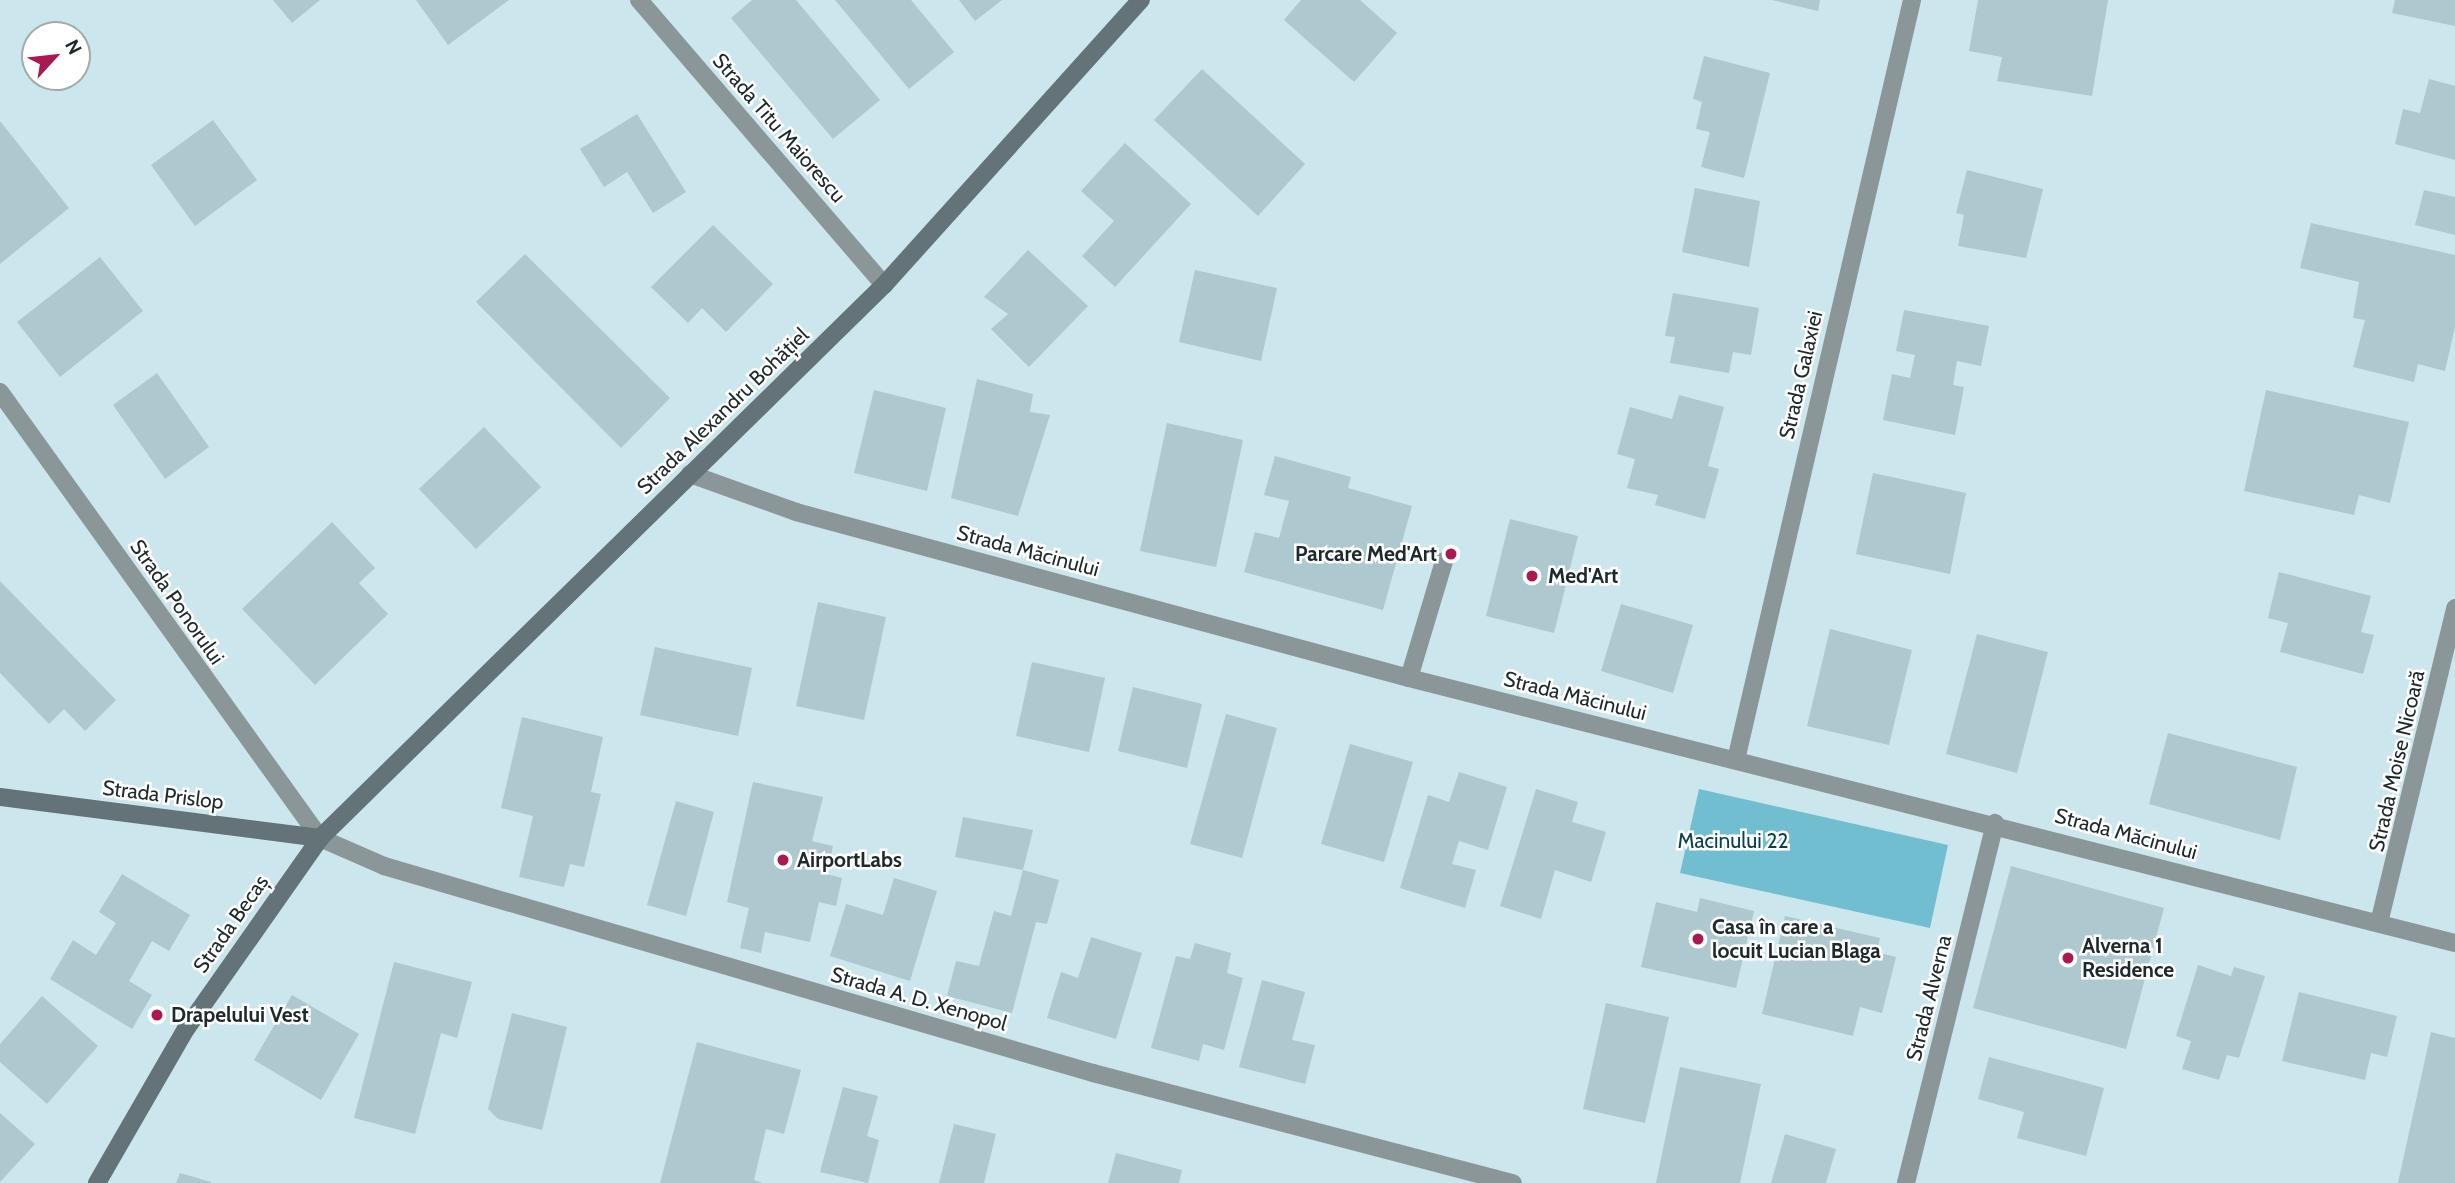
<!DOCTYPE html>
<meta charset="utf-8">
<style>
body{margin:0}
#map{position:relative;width:2455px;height:1183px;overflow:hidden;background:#cbe6ed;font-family:Cabin,sans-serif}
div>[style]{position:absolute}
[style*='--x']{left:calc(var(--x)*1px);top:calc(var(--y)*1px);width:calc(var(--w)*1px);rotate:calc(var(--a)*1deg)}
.green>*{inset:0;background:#72bed1}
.building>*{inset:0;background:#adc8ce}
.lane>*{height:18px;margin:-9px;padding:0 9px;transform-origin:9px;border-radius:9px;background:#8b9699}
.street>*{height:18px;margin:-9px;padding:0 9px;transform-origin:9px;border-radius:9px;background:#8b9699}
.secondary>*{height:18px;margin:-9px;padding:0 9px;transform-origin:9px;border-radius:9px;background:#637377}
.dots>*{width:19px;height:19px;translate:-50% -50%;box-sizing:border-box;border:4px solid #fff;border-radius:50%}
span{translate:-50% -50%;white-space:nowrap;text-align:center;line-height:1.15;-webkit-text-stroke:5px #fff;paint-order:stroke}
.street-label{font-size:21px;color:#1e292b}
.poi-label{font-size:21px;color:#1e292b;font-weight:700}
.right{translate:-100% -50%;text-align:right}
.left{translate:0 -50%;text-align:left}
.park-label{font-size:21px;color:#08414c}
.north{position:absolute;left:21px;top:21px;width:70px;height:70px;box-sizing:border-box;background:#fff;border:2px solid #a5a9aa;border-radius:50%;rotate:63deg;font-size:19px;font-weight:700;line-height:28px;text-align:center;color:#1e292b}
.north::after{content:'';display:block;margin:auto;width:24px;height:32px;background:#aa1952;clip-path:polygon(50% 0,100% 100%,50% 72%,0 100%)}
</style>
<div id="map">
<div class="green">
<div style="clip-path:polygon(1699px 789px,1948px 845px,1930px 928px,1680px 873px)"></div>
</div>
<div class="building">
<div style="clip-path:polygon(273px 0,320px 0,292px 23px)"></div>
<div style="clip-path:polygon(416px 0,509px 0,448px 45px)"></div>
<div style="clip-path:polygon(752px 0,796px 0,880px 100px,833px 139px,731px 18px)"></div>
<div style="clip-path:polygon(835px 0,911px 0,954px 52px,909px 89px)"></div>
<div style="clip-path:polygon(959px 0,1002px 0,975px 21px)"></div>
<div style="clip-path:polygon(1301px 0,1360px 0,1397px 33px,1354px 82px,1284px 20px)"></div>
<div style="clip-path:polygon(1772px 0,1820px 0,1818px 11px)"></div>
<div style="clip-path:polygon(1978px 0,2108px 0,2092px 96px,1997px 81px,2002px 57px,1969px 51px)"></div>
<div style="clip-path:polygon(2395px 0,2455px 0,2455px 26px,2392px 13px)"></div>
<div style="clip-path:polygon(1704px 56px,1770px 73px,1744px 178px,1701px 167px,1710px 132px,1696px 129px,1702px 102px,1693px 99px)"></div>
<div style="clip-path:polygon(1202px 69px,1305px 164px,1258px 216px,1154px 120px)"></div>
<div style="clip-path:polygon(2429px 79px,2455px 86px,2455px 160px,2395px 144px,2403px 109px,2420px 113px)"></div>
<div style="clip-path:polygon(637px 114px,686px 192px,653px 213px,627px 172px,604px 187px,580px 149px)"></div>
<div style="clip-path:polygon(213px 120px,257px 180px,195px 226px,151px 165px)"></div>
<div style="clip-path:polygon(0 121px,69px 208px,0 264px)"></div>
<div style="clip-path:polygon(1125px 143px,1191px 204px,1115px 287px,1082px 256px,1114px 221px,1081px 191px)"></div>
<div style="clip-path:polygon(1967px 170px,2043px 189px,2026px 258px,1958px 246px,1964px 215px,1956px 213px)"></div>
<div style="clip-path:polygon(1695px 188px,1760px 201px,1749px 267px,1682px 252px)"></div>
<div style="clip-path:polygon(2424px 190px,2455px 197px,2455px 235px,2415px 225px)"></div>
<div style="clip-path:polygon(2311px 223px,2455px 255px,2455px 327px,2445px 371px,2418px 364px,2414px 382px,2353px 367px,2365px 320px,2353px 318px,2359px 282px,2300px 268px)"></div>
<div style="clip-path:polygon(713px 225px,773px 284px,726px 332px,702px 308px,688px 323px,651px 287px)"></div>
<div style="clip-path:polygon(1028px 250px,1088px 306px,1029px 367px,991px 329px,1008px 314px,984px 297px)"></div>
<div style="clip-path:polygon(525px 254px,670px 398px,621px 448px,476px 302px)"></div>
<div style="clip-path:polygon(100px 257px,143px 311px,60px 377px,17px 322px)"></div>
<div style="clip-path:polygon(1195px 270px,1277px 288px,1261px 361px,1179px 342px)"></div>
<div style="clip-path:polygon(1673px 293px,1759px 308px,1751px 355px,1733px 352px,1729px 373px,1670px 363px,1675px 337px,1665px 336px)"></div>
<div style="clip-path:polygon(1904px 310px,1989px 326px,1981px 366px,1957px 361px,1953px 385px,1964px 387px,1955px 435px,1883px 420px,1892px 374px,1910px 378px,1915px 355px,1896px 351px)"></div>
<div style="clip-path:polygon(157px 373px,209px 447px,165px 479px,113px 405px)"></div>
<div style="clip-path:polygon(977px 379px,1033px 394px,1030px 412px,1050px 415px,1018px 516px,951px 498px)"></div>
<div style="clip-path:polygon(874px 390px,946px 408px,927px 491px,854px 473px)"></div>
<div style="clip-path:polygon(2266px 390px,2409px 422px,2390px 503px,2359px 495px,2354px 515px,2244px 491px)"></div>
<div style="clip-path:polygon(1679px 395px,1724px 407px,1708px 466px,1719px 469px,1705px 519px,1655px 505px,1658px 495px,1627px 488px,1635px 459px,1617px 454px,1630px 407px,1672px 419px)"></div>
<div style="clip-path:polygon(1167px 423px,1243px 440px,1216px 567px,1140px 551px)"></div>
<div style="clip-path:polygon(484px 427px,541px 487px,476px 549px,419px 489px)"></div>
<div style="clip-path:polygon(1275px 456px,1351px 477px,1348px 488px,1412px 506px,1383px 610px,1244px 572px,1255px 532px,1279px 538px,1289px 501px,1264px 495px)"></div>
<div style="clip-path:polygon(1873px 473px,1966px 493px,1950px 574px,1856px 554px)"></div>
<div style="clip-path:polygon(1510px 519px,1578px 536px,1554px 633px,1486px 616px)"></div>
<div style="clip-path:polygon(332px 522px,375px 568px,359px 583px,388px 614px,315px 685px,242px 609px)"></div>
<div style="clip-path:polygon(2279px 572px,2371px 596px,2361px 632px,2374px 635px,2363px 674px,2280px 652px,2288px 623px,2268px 618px)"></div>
<div style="clip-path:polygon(0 581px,116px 700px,85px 731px,64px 709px,49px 724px,0 673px)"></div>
<div style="clip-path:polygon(818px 602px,886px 617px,864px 720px,796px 706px)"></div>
<div style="clip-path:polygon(1621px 604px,1693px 625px,1673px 693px,1601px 671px)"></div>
<div style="clip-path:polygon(1830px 629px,1912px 650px,1889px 745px,1807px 726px)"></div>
<div style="clip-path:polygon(1977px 634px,2048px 652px,2017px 773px,1946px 754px)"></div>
<div style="clip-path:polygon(655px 647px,752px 668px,738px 736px,640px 715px)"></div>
<div style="clip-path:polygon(1032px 662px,1105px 678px,1089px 752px,1016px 736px)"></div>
<div style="clip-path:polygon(1133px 687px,1202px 704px,1187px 768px,1118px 751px)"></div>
<div style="clip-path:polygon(1226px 714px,1277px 728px,1242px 858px,1190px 844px)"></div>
<div style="clip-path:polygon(522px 717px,603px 737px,591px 792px,601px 794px,584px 867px,570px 864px,564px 887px,519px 877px,533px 816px,501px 808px)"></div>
<div style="clip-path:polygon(2168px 733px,2297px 767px,2280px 840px,2149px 804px)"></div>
<div style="clip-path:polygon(1350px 744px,1413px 762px,1384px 862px,1321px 844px)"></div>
<div style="clip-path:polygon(1459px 772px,1507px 787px,1488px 850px,1459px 841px,1452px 864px,1476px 870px,1465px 908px,1400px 888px,1428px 795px,1449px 802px)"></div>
<div style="clip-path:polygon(753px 782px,823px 797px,812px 841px,833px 846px,827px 874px,842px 878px,836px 906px,819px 902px,810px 942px,765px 932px,761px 953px,740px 948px,749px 908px,727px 902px)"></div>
<div style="clip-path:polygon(1536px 789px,1578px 802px,1572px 822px,1606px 832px,1591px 882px,1555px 870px,1541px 919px,1500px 906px)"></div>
<div style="clip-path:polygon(676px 801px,714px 812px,686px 916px,647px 905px)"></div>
<div style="clip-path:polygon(963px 817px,1033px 830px,1023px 870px,955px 857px)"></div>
<div style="clip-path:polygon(2011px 866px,2164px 908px,2126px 1049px,1973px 1008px)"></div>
<div style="clip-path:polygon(1023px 870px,1059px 880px,1047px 924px,1036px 922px,1012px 1013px,947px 996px,956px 961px,979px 966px,994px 911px,1011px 916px)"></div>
<div style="clip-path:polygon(122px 874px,190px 915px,169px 951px,152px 941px,129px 981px,152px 995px,132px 1029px,50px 979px,73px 940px,96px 955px,116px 923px,99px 912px)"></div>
<div style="clip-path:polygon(894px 878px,937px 891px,910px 981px,830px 956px,846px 904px,883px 915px)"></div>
<div style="clip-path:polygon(1700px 898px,1754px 911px,1736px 988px,1641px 967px,1656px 902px,1697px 912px)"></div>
<div style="clip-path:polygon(1785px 916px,1880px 938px,1877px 952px,1896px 957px,1882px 1013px,1860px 1007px,1853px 1036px,1762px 1014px)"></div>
<div style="clip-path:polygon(1091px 937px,1142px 953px,1116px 1039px,1047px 1018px,1061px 972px,1078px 978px)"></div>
<div style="clip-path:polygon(1195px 943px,1231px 953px,1227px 973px,1243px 978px,1224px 1050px,1203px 1044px,1199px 1061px,1151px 1048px,1176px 956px,1190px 959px)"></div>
<div style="clip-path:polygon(394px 962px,472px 982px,457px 1038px,441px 1033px,415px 1134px,354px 1118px)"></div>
<div style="clip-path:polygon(2198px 965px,2231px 976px,2234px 967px,2265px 976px,2239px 1058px,2227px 1055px,2219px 1080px,2182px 1069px,2191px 1041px,2176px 1036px)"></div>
<div style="clip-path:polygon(1262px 980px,1305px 992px,1292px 1040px,1315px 1045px,1305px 1084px,1239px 1067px)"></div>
<div style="clip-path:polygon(2299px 992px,2397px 1016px,2387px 1057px,2371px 1053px,2365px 1080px,2282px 1061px)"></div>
<div style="clip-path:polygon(292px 995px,359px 1034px,321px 1100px,254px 1060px)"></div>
<div style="clip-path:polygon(42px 996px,98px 1046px,47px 1104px,0 1062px,0 1044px)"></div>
<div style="clip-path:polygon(1606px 1003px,1669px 1017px,1645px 1123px,1583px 1109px)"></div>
<div style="clip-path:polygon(512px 1013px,567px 1027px,542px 1130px,498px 1119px,488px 1109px)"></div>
<div style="clip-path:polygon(2431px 1032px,2455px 1038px,2455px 1183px,2398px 1183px)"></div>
<div style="clip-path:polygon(697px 1042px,801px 1070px,784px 1134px,766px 1129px,754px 1180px,763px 1183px,660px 1183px)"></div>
<div style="clip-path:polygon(1989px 1057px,2104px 1088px,2086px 1156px,2017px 1138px,2024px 1112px,1978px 1099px)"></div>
<div style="clip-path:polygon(1680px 1067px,1761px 1084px,1740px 1183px,1656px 1183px)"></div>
<div style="clip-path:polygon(843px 1087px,878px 1096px,867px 1136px,879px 1140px,868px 1183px,820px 1172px)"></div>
<div style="clip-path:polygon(0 1113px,35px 1144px,0 1182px)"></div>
<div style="clip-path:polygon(954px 1124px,996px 1134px,984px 1183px,939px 1183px)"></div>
<div style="clip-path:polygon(1785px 1134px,1836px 1149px,1826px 1183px,1771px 1183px)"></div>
<div style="clip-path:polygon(1116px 1153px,1182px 1170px,1179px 1183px,1108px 1183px)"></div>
<div style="clip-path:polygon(180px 1173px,211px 1182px,211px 1183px,176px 1183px)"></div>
</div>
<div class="lane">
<div style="--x:1409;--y:678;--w:122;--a:-73.3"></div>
</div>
<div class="street">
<div style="--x:639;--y:0;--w:376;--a:49.3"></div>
<div style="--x:0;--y:392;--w:549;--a:54.34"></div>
<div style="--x:320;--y:838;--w:70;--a:23.6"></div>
<div style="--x:384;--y:866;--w:739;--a:16.28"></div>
<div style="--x:1093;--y:1073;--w:434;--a:14.7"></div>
<div style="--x:690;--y:474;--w:113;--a:19.7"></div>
<div style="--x:796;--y:512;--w:635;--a:15.15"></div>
<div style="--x:1409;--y:678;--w:1079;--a:14.22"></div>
<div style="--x:1736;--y:760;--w:780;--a:-76.96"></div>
<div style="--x:2379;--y:923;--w:324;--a:-76.4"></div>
<div style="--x:1906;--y:1183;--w:371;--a:-76.1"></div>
</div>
<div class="secondary">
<div style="--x:0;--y:797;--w:323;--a:7.3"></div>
<div style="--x:97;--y:1183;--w:178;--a:-60"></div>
<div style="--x:186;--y:1029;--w:233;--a:-54.9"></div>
<div style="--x:320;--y:838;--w:790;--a:-44.44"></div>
<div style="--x:884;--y:285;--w:384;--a:-48"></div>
</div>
<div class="dots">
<div style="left:1451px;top:554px;background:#aa1952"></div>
<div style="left:1532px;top:576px;background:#aa1952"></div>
<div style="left:783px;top:860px;background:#aa1952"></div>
<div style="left:1698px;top:939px;background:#aa1952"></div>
<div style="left:2068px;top:958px;background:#aa1952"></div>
<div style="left:157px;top:1015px;background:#aa1952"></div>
</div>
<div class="street-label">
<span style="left:779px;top:128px;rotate:49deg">Strada Titu Maiorescu</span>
<span style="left:1801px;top:375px;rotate:-77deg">Strada Galaxiei</span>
<span style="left:723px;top:411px;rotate:-44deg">Strada Alexandru Bohățiel</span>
<span style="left:1028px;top:551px;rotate:15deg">Strada Măcinului</span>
<span style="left:177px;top:602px;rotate:55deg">Strada Ponorului</span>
<span style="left:1575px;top:696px;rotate:14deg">Strada Măcinului</span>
<span style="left:2397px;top:761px;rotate:-77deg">Strada Moise Nicoară</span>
<span style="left:163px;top:795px;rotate:7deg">Strada Prislop</span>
<span style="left:2126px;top:834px;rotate:15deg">Strada Măcinului</span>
<span style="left:231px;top:924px;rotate:-55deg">Strada Becaș</span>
<span style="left:1929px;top:998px;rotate:-76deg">Strada Alverna</span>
<span style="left:919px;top:999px;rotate:16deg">Strada A. D. Xenopol</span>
</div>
<div class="poi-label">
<span class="right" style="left:1437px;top:554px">Parcare Med'Art</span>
<span class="left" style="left:1548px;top:576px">Med'Art</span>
<span class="left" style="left:797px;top:860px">AirportLabs</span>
<span class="left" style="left:1712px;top:939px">Casa în care a<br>locuit Lucian Blaga</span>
<span class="left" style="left:2082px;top:958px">Alverna 1<br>Residence</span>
<span class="left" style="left:171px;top:1015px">Drapelului Vest</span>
</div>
<div class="park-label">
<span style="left:1733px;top:841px">Macinului 22</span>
</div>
<div class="north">N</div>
</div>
